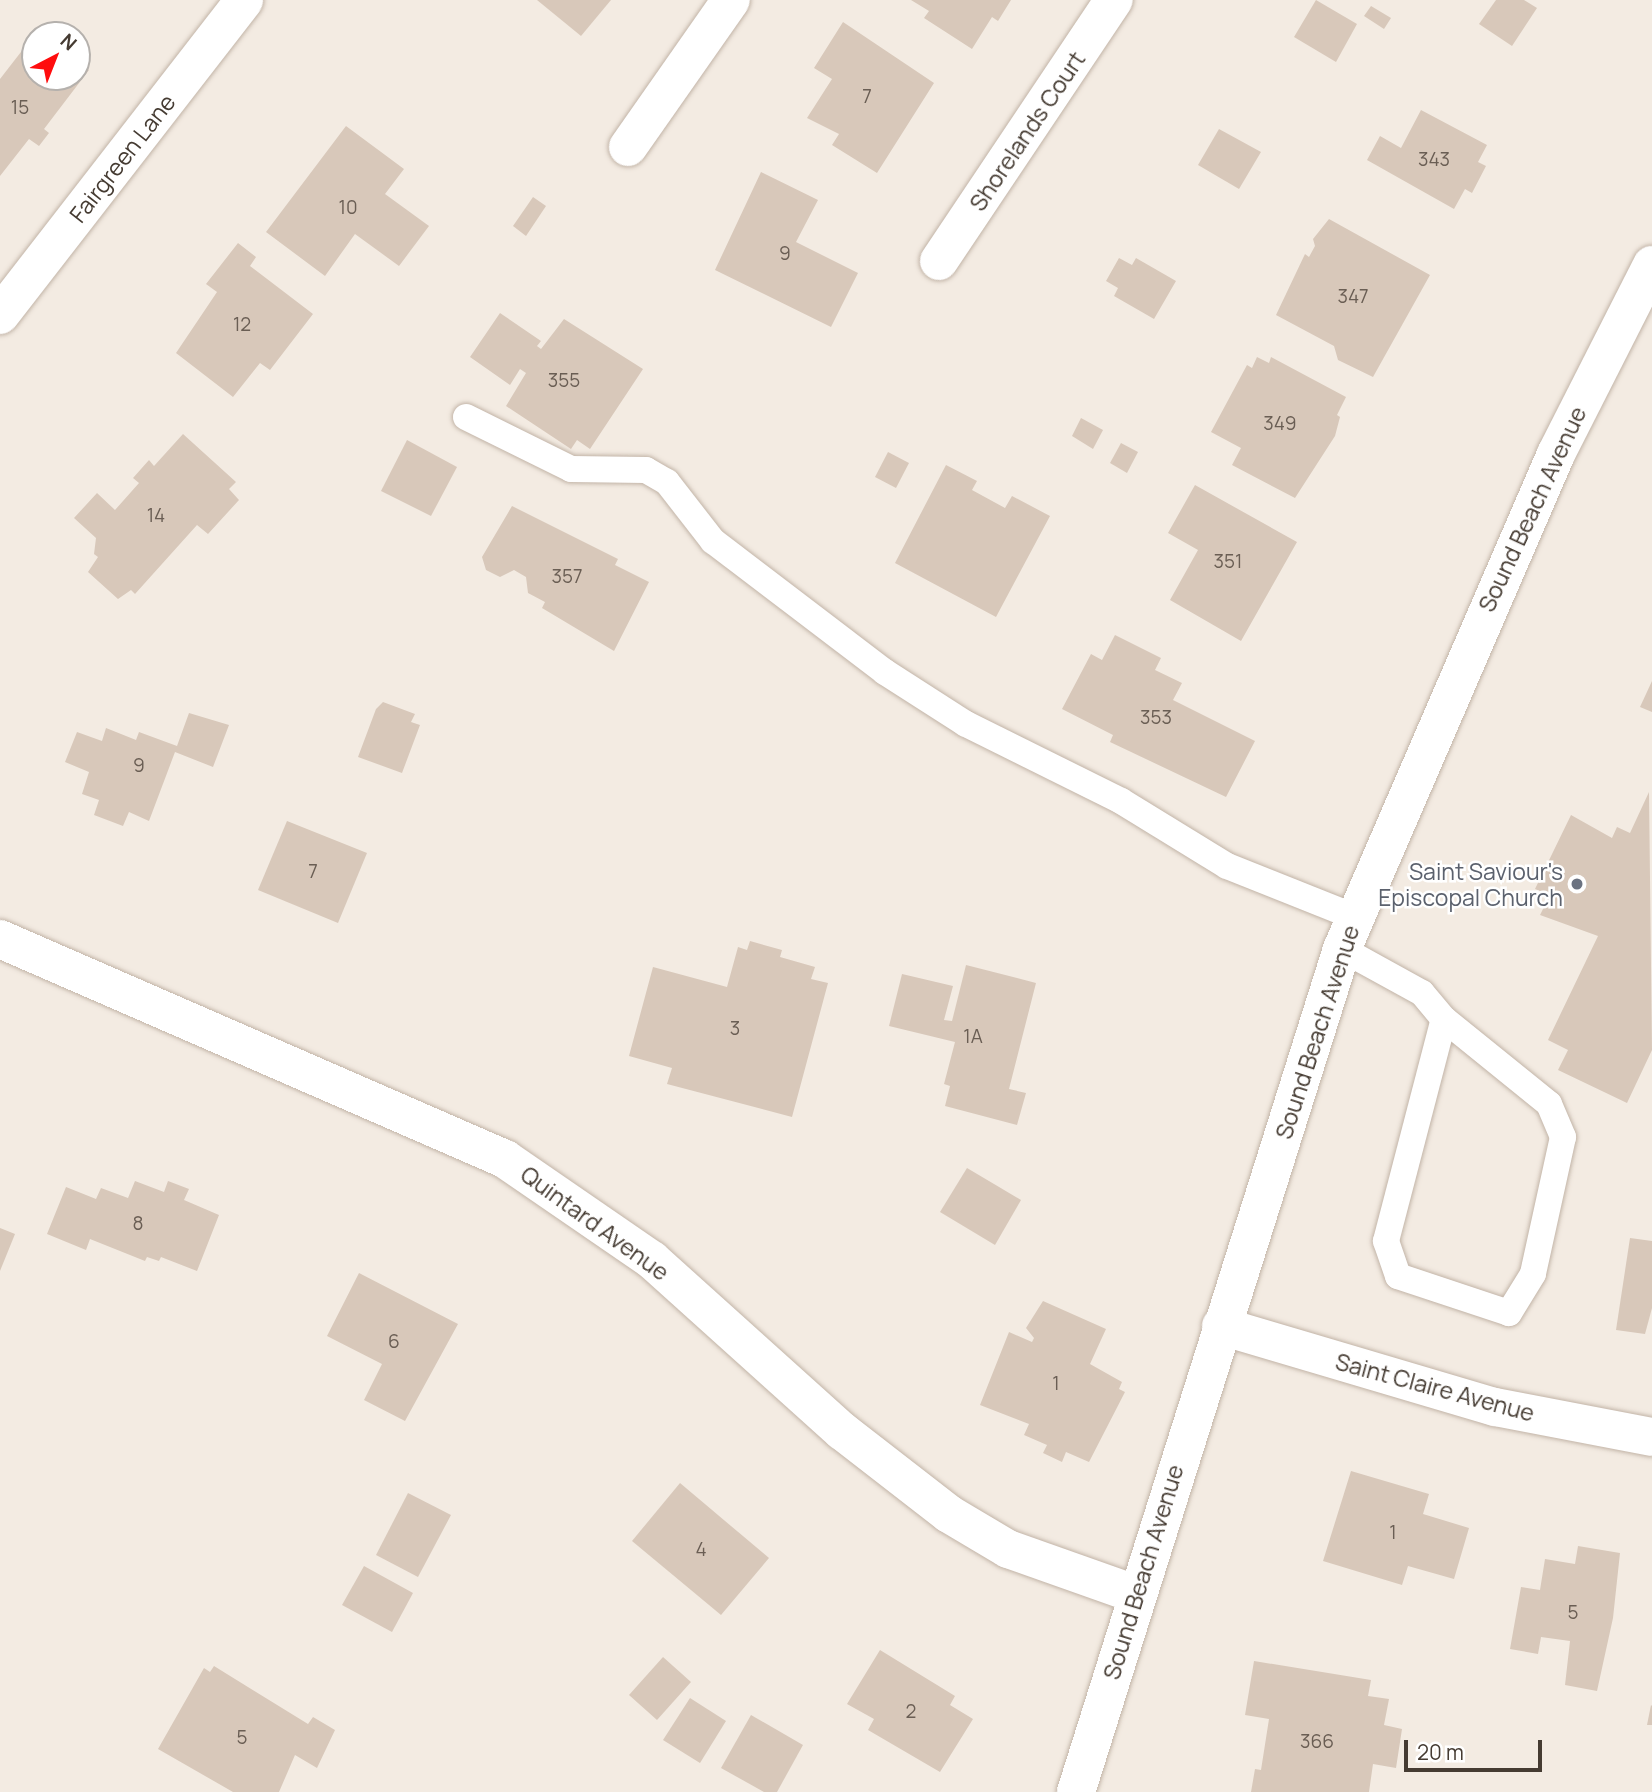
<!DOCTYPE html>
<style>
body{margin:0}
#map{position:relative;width:1652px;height:1792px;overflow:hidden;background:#f3ebe2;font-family:Manrope,sans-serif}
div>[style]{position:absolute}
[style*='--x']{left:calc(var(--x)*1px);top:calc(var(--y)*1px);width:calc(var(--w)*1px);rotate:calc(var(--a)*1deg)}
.building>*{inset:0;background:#d8c8ba}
.roads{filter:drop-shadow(0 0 2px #c2b4a7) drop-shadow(0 0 2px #c2b4a7)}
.service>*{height:26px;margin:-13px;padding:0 13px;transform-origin:13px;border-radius:13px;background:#fff}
.minor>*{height:38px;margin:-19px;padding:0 19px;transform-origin:19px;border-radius:19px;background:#fff}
.dots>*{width:19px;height:19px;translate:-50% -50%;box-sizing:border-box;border:4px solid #fff;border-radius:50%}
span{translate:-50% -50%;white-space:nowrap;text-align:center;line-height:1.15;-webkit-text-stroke:5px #fff;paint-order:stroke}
.number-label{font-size:19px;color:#6a5e54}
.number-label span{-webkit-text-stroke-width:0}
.street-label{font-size:23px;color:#453b32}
.worship-label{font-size:23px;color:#5b616d}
.right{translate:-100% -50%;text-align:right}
.north{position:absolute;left:21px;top:21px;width:70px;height:70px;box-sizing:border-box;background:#fff;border:2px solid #b5b1ad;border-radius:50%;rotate:42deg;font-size:19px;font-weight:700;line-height:28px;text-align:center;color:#453b32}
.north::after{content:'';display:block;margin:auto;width:24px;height:32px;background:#ff0d0e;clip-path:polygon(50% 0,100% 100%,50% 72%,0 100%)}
.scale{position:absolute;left:1404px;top:1740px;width:138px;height:32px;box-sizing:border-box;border:4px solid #453b32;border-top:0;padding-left:9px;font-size:21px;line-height:24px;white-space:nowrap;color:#453b32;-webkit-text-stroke:5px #fff;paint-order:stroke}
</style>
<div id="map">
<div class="building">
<div style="clip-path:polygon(537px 0,611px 0,581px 36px)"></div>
<div style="clip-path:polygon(911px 0,1011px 0,998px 21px,992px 17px,972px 49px,924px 18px,929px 11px)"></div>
<div style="clip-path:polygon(1316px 0,1357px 24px,1336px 62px,1294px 37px)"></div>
<div style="clip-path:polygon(1496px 0,1524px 0,1537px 8px,1512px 46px,1479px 24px)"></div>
<div style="clip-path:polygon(1371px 6px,1391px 18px,1384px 29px,1364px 16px)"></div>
<div style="clip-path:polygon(843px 22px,934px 83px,877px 173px,832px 145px,839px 134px,807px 118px,832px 79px,814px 68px)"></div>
<div style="clip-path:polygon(38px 30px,45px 35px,35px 35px,35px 77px,77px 77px,77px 60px,89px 70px,44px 129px,49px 133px,39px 146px,29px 139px,0 176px,0 79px)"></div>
<div style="clip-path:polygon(1421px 110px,1487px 145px,1478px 162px,1486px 166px,1472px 193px,1465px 189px,1454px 209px,1367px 160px,1380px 136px,1401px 148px)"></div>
<div style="clip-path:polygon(346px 126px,404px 169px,385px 194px,429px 226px,399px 266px,355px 234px,325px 276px,266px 232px)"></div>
<div style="clip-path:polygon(1219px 129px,1261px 152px,1239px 189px,1198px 165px)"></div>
<div style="clip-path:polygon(761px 172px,818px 200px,796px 242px,858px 273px,831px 327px,715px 270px)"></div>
<div style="clip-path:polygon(533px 197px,546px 206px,526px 236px,513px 226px)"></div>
<div style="clip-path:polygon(1329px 219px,1430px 275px,1373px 377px,1338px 360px,1334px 346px,1276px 315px,1305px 254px,1309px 257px,1315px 246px,1313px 239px)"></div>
<div style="clip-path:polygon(238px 243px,256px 257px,250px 266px,313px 314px,270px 370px,260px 363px,233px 397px,176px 353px,217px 292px,206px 284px)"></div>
<div style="clip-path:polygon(1119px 258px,1132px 265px,1136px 258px,1176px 281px,1154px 319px,1114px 296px,1118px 288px,1106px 281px)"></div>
<div style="clip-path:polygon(500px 313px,541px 341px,537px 346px,541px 349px,564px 319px,643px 369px,590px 449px,577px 440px,571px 449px,506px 406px,526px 373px,520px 369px,510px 385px,470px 357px)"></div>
<div style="clip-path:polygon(1257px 357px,1269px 363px,1271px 357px,1346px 397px,1337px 415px,1340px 417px,1335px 436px,1295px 498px,1232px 465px,1241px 448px,1211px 432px,1247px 365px,1252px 368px)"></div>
<div style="clip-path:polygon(1081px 418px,1103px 430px,1093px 449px,1072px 436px)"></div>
<div style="clip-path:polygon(183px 434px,236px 482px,229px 489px,239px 500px,208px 534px,197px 525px,135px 594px,131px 590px,118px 599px,88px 572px,98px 557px,94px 554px,96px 538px,74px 518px,97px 493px,115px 510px,139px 483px,133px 478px,149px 460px,154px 466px)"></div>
<div style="clip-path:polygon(407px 440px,457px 467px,431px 516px,381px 491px)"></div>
<div style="clip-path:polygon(1121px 443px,1138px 452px,1127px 473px,1110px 463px)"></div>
<div style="clip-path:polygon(888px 452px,909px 463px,896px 488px,875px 477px)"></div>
<div style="clip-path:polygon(946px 465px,977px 481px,972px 490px,1005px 508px,1012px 496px,1050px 516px,996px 617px,895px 563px)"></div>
<div style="clip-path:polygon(1195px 485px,1297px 542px,1241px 641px,1170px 600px,1198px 550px,1168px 533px)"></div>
<div style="clip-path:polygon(512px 506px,618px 559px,615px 565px,649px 582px,614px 651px,542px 608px,545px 602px,528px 593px,526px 577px,514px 570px,500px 577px,486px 570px,482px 557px)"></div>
<div style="clip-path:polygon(1115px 635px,1161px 658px,1155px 670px,1182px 683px,1173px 700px,1255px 741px,1226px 797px,1110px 742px,1113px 735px,1062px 709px,1091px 654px,1102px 660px)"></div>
<div style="clip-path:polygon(1652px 681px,1652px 712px,1640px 707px)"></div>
<div style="clip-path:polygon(383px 702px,415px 714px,411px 722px,420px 725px,402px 773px,358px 757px,376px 709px)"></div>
<div style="clip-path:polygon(189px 713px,229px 725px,213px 767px,175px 752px,149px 821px,129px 812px,123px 826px,94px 815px,99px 800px,82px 794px,89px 772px,65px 762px,77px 732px,102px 741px,106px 728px,136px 740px,139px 732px,177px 746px)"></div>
<div style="clip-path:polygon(1649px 792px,1652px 1050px,1627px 1103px,1558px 1070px,1568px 1050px,1548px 1040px,1598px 936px,1540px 915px,1550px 895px,1535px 889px,1571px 815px,1612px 838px,1617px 827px,1630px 833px)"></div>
<div style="clip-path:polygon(287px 821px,367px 853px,338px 923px,258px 890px)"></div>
<div style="clip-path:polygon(750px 941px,782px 950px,780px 957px,815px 967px,811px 979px,828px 983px,792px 1117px,667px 1084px,672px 1068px,629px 1056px,653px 967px,727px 987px,738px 947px,747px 950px)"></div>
<div style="clip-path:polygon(966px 965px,1036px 983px,1009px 1089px,1026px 1093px,1017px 1125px,945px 1106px,950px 1086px,944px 1084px,955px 1042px,889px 1026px,902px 974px,953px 986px,944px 1020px,952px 1021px)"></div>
<div style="clip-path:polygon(967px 1168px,1021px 1200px,995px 1245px,940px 1212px)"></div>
<div style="clip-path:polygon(135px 1181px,164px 1192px,168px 1181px,189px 1189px,184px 1200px,219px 1215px,197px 1271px,161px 1257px,159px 1261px,147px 1257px,145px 1261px,90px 1239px,86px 1250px,47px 1234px,66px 1187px,96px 1199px,101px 1188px,128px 1198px)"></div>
<div style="clip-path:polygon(0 1228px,15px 1234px,0 1271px)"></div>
<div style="clip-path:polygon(1630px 1238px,1652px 1241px,1652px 1308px,1645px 1334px,1616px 1330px)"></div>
<div style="clip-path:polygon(359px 1273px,458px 1324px,405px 1421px,364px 1400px,382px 1364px,327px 1336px)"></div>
<div style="clip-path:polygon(1043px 1301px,1106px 1329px,1090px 1364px,1122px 1382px,1119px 1389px,1125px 1392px,1089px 1462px,1066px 1452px,1062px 1462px,1043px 1453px,1047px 1445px,1024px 1435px,1029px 1424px,980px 1405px,1009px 1332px,1032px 1342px,1034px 1338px,1026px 1328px)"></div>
<div style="clip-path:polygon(1351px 1471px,1429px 1494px,1423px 1514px,1469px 1528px,1454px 1579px,1408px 1566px,1402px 1585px,1323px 1561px)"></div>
<div style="clip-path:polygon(680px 1483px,769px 1558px,721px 1615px,632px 1541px)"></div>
<div style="clip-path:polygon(408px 1493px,451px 1515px,418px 1577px,376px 1555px)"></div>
<div style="clip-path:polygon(1578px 1546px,1620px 1553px,1613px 1618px,1597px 1691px,1565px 1685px,1570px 1641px,1541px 1637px,1538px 1654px,1510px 1649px,1521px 1587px,1540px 1590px,1545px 1559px,1575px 1564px)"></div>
<div style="clip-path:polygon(364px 1566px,413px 1593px,392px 1632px,342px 1605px)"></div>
<div style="clip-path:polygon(880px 1650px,955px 1696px,950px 1705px,973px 1719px,940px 1772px,868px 1730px,874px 1719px,847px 1704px)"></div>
<div style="clip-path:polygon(663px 1657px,691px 1682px,657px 1720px,629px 1695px)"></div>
<div style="clip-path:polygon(1254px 1661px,1371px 1680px,1368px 1696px,1389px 1699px,1384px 1725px,1402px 1729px,1396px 1768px,1373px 1764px,1369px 1792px,1251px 1792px,1255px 1769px,1261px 1770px,1269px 1719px,1245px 1715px)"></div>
<div style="clip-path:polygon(214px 1666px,308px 1724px,313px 1717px,335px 1730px,317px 1768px,295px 1755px,279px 1792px,233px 1792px,158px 1749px,204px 1668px,210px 1672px)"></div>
<div style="clip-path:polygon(690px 1698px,726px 1721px,700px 1763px,663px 1740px)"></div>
<div style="clip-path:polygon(1651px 1705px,1652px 1706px,1652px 1725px,1647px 1725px)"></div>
<div style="clip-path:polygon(751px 1715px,803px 1745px,777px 1792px,764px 1792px,721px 1768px)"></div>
</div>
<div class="roads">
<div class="service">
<div style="--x:466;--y:417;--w:117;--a:26.3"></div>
<div style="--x:571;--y:469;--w:75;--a:0.8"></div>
<div style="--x:646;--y:470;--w:24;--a:30"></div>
<div style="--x:667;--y:482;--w:75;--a:52.1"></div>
<div style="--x:713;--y:541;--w:216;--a:37.3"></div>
<div style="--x:885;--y:672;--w:96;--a:32.7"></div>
<div style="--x:966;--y:724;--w:173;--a:26.4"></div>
<div style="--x:1121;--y:801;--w:124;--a:31.5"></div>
<div style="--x:1227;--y:866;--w:138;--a:21.7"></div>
<div style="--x:1342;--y:949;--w:91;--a:28.8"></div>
<div style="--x:1422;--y:993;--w:34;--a:50"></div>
<div style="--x:1444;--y:1019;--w:135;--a:39"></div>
<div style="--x:1549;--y:1104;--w:36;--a:67"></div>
<div style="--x:1563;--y:1137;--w:140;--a:102.4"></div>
<div style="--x:1533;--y:1274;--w:46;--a:121.6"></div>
<div style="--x:1509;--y:1313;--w:117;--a:-161.6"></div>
<div style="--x:1398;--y:1276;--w:37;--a:-109"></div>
<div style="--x:1386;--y:1241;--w:229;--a:-75.4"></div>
</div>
<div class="minor">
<div style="--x:628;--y:147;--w:179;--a:-55"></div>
<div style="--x:939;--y:261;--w:314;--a:-56.2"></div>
<div style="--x:0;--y:315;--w:398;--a:-52.2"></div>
<div style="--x:0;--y:939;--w:551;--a:23.54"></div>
<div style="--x:505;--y:1159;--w:178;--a:34.5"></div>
<div style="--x:652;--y:1260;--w:256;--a:42"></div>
<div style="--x:842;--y:1431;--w:135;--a:37.8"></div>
<div style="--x:949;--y:1514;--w:69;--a:30.7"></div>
<div style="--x:1008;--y:1549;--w:135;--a:19.5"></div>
<div style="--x:1221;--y:1326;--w:286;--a:16.5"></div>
<div style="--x:1495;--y:1407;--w:160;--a:10.8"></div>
<div style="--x:1076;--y:1792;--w:884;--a:-72.49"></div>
<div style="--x:1342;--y:949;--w:539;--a:-66.62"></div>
<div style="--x:1556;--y:454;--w:212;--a:-63.1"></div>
</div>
</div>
<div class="dots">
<div style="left:1577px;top:884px;background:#6b7280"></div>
</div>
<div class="number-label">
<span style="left:867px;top:97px">7</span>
<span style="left:20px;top:108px">15</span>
<span style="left:1434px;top:160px">343</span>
<span style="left:348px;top:208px">10</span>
<span style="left:785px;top:254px">9</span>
<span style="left:1353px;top:297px">347</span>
<span style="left:242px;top:325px">12</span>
<span style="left:564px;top:381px">355</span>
<span style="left:1280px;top:424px">349</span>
<span style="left:156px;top:516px">14</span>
<span style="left:1228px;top:562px">351</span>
<span style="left:567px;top:577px">357</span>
<span style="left:1156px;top:718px">353</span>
<span style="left:139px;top:766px">9</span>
<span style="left:313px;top:872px">7</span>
<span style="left:735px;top:1029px">3</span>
<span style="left:973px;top:1037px">1A</span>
<span style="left:138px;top:1224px">8</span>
<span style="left:394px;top:1342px">6</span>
<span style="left:1056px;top:1384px">1</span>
<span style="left:1393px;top:1533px">1</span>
<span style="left:701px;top:1550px">4</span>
<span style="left:1573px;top:1613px">5</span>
<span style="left:911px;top:1712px">2</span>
<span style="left:242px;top:1738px">5</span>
<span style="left:1317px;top:1742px">366</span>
</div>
<div class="street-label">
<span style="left:1027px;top:131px;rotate:-56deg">Shorelands Court</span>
<span style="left:122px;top:158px;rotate:-52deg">Fairgreen Lane</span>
<span style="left:1532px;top:509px;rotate:-65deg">Sound Beach Avenue</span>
<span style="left:1317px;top:1032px;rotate:-72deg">Sound Beach Avenue</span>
<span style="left:595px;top:1223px;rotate:36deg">Quintard Avenue</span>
<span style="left:1435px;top:1387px;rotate:15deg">Saint Claire Avenue</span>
<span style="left:1143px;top:1572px;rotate:-73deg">Sound Beach Avenue</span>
</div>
<div class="worship-label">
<span class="right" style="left:1563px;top:884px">Saint Saviour's<br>Episcopal Church</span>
</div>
<div class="north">N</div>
<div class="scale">20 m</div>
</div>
